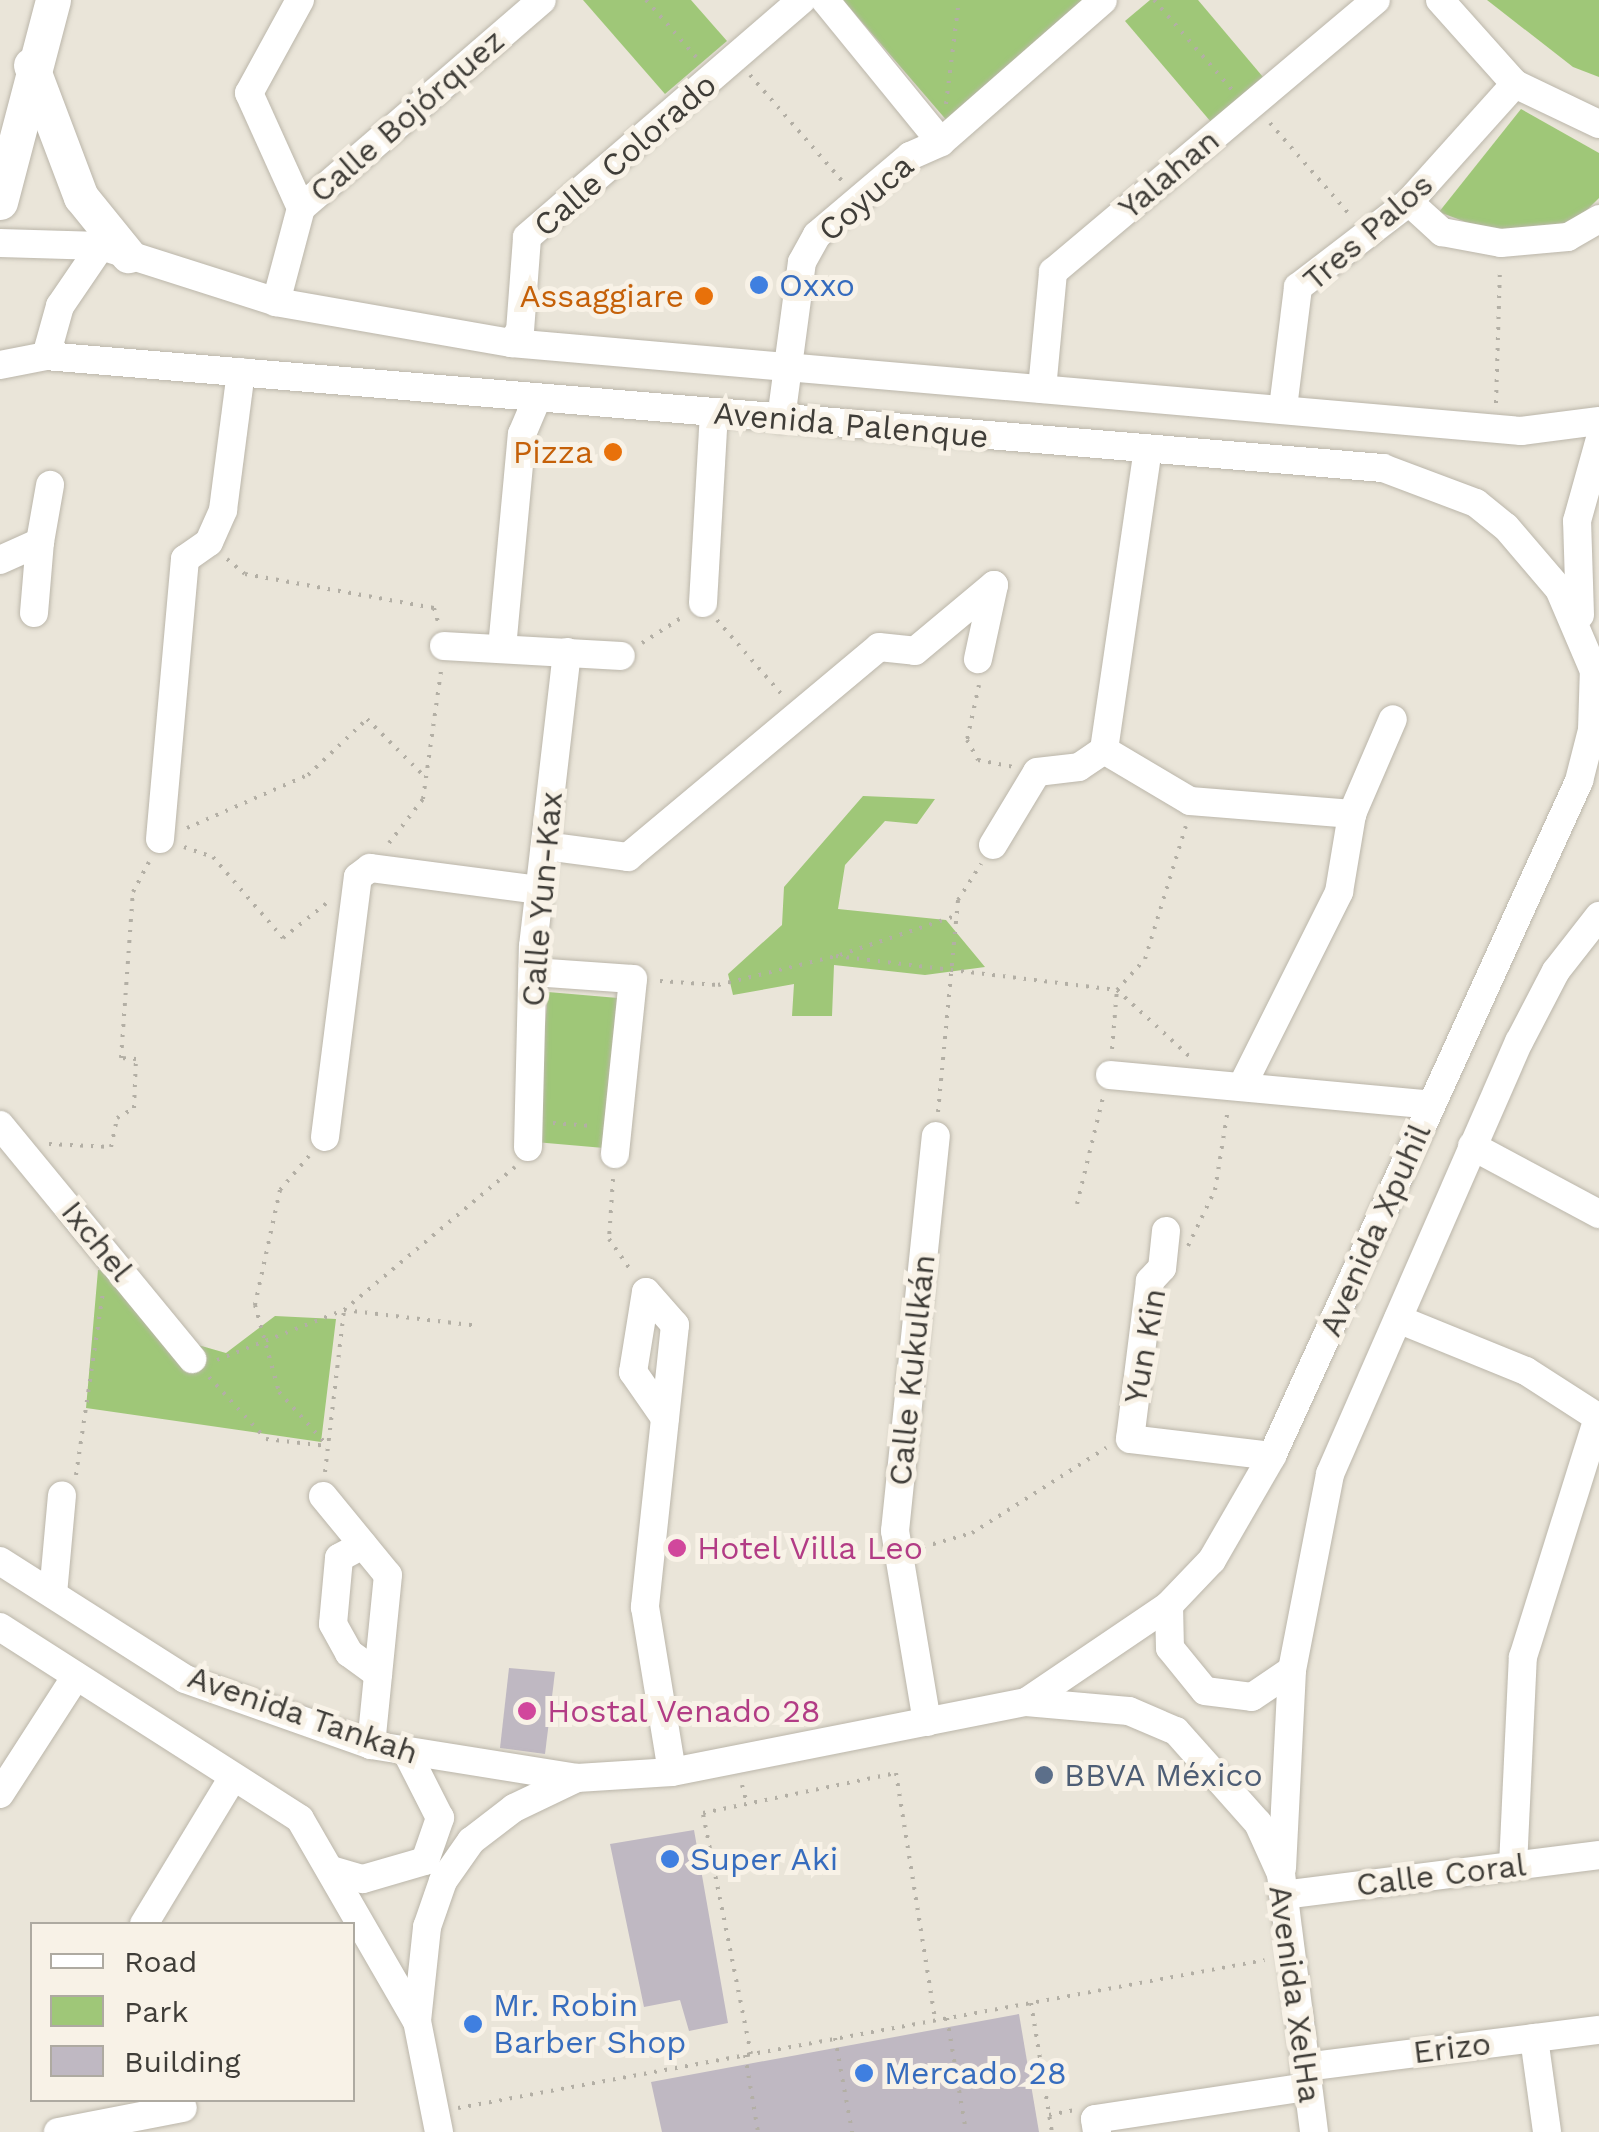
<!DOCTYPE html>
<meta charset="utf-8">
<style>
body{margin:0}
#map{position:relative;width:1599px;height:2132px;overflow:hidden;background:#eae5d9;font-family:"Work Sans",sans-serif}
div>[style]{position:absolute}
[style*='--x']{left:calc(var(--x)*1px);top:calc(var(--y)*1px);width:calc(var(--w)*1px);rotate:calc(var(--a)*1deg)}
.green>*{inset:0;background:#9fc778}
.building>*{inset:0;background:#bfb8c2}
.path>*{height:4px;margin-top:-2px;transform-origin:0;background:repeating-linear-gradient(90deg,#b3afa5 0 2.5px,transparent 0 10.5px)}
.roads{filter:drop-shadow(0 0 2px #bbb6aa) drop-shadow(0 0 2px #bbb6aa)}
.minor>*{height:28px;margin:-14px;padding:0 14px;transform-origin:14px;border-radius:14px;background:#fff}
.major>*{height:35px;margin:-17.5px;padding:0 17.5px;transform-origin:17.5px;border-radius:17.5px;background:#fff}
.dots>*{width:28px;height:28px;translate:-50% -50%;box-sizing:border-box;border:5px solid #f8f2e7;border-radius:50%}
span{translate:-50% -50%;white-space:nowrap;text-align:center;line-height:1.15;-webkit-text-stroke:10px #f8f2e7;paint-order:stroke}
.street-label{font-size:32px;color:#3f3d38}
.shop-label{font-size:32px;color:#366cbe}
.left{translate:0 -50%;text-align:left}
.food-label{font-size:32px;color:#c56008}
.right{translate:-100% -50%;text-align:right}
.hotel-label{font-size:32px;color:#b23c85}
.service-label{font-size:32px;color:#4e5e75}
.legend{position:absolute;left:30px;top:1922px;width:325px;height:180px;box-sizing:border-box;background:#f8f2e7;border:2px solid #aeaaa1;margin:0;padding:12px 18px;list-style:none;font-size:30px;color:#3f3d38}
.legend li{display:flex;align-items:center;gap:20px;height:50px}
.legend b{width:50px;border:2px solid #aeaaa1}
</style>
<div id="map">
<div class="green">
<div style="clip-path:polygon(583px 0,691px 0,727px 41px,665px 94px)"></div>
<div style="clip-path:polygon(843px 0,1085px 0,948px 122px)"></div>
<div style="clip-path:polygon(1150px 0,1198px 0,1263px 77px,1211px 122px,1125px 21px)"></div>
<div style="clip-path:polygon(1487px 0,1599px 0,1599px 77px,1573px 67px)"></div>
<div style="clip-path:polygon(1521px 109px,1599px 153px,1599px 198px,1576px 221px,1533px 233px,1482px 228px,1439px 212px)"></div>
<div style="clip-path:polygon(863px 796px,935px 799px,917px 824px,885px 821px,845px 865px,838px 909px,946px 920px,985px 967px,925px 975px,834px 965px,832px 1016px,792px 1016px,794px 984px,733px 995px,728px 974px,782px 925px,784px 887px)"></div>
<div style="clip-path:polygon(548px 992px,618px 998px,604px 1148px,535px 1142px)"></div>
<div style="clip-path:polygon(98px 1270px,131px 1271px,191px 1343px,226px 1353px,275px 1316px,336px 1319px,321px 1442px,86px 1408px)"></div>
</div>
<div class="building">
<div style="clip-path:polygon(509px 1668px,555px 1672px,545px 1754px,500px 1748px)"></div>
<div style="clip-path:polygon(694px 1830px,728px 2023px,689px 2031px,680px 2000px,644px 2007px,610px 1844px)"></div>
<div style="clip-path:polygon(1019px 2014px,1039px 2132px,662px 2132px,651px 2082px)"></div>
</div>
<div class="path">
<div style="--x:646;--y:0;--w:76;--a:48.7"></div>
<div style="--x:1154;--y:0;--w:121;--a:49"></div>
<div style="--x:750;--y:75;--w:140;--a:49"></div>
<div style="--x:946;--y:104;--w:105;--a:-82.9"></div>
<div style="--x:1270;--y:123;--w:121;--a:49"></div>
<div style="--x:1496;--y:403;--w:135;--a:-88.3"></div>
<div style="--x:227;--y:559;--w:23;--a:40"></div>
<div style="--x:245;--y:574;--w:192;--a:10.2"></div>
<div style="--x:434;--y:608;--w:15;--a:74"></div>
<div style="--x:717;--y:620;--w:101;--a:49"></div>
<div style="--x:642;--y:643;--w:50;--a:-32.7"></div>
<div style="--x:979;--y:685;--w:56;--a:102.3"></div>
<div style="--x:967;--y:740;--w:23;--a:61"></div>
<div style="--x:978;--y:760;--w:36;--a:11"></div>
<div style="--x:187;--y:828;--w:132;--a:-23.7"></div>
<div style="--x:308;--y:775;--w:81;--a:-43.5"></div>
<div style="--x:367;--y:719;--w:83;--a:45"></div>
<div style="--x:389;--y:843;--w:56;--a:-52.3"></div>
<div style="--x:423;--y:799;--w:129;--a:-82"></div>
<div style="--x:184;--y:847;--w:31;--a:19"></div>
<div style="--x:213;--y:857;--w:107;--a:49.2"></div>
<div style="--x:283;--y:938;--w:58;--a:-38.7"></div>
<div style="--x:840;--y:955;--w:121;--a:-18.7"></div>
<div style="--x:660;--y:981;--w:58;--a:3.9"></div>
<div style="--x:718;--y:985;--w:122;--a:-13.8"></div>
<div style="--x:836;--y:956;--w:283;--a:6.9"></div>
<div style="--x:1117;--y:990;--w:98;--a:42.5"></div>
<div style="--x:1112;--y:1049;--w:59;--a:-85.2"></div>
<div style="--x:1117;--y:990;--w:42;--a:-47.9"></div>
<div style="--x:1145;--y:959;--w:139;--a:-72.9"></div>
<div style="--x:938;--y:1112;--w:213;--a:-84.6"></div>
<div style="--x:958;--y:900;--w:43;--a:-57.4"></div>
<div style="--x:553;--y:1123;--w:40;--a:4.3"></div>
<div style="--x:49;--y:1144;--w:62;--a:2.8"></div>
<div style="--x:111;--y:1147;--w:30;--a:-78"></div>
<div style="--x:117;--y:1118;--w:20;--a:-30"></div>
<div style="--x:134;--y:1108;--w:49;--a:-87.7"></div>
<div style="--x:136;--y:1059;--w:15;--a:-176"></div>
<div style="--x:121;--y:1058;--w:166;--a:-85.9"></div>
<div style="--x:133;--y:892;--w:34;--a:-62"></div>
<div style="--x:309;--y:1156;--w:45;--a:130.5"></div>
<div style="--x:280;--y:1190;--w:118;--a:102.3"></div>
<div style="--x:255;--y:1305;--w:90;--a:74.6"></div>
<div style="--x:279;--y:1392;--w:73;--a:47.8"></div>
<div style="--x:613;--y:1179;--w:60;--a:93.8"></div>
<div style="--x:609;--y:1239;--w:40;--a:55.1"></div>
<div style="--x:1077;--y:1204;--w:110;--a:-76.3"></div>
<div style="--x:1188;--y:1246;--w:62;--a:-64.3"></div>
<div style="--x:1215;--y:1190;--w:82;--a:-80.9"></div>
<div style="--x:217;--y:1360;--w:136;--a:-21.5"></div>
<div style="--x:344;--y:1310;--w:223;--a:-39.9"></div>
<div style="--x:209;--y:1377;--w:84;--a:47.4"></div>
<div style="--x:266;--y:1439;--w:61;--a:6.5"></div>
<div style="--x:325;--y:1472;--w:163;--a:-83.3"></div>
<div style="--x:344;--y:1310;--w:136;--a:6.8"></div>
<div style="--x:76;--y:1475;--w:184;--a:-81.6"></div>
<div style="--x:923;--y:1547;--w:51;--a:-15.9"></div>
<div style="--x:972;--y:1533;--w:159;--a:-32.4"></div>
<div style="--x:742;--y:1785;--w:20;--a:75"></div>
<div style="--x:1031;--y:2003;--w:131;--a:80.8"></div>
<div style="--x:947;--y:2018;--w:116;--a:80.5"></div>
<div style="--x:835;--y:2038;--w:96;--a:79.7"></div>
<div style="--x:751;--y:2054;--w:246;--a:-101.3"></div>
<div style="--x:703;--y:1813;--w:197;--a:-11.7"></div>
<div style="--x:896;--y:1773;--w:249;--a:81"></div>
<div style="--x:745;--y:2055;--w:78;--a:80.4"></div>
<div style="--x:458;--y:2108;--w:820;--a:-10.39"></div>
<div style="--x:1049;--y:2115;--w:25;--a:-11"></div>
</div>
<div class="roads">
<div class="minor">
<div style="--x:300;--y:0;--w:106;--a:118.7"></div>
<div style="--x:249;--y:93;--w:126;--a:65.7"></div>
<div style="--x:825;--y:0;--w:183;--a:50.8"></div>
<div style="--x:1440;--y:0;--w:113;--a:48.2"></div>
<div style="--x:1515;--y:84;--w:93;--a:25.5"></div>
<div style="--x:1409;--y:202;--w:45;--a:42.3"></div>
<div style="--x:1442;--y:232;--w:60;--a:10.6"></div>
<div style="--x:1501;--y:243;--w:67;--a:-5.1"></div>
<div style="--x:1568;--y:237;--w:36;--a:-30"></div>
<div style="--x:0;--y:243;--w:101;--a:1.7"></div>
<div style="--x:101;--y:246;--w:184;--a:17.7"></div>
<div style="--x:276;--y:302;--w:239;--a:9.9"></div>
<div style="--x:511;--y:343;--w:1014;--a:4.98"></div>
<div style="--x:1521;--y:431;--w:79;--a:-7.3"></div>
<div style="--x:276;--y:302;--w:97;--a:-75.1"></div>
<div style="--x:301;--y:208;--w:318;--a:-40.8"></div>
<div style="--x:511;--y:343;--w:15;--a:-53"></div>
<div style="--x:520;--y:331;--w:94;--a:-85.7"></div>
<div style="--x:527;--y:237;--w:363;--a:-40.8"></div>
<div style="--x:46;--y:356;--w:52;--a:-74.4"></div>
<div style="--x:60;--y:306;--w:73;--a:-55.7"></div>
<div style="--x:0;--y:365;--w:47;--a:-11.1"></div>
<div style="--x:46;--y:356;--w:1342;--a:4.79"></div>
<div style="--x:1383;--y:468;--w:99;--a:20.6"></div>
<div style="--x:1476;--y:503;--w:38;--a:39"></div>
<div style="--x:1506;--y:527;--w:82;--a:49.5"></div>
<div style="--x:1559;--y:589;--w:102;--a:66.9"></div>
<div style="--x:1042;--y:389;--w:118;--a:-84.6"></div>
<div style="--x:1053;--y:272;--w:422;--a:-40.1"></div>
<div style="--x:1283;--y:408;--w:122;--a:-82.9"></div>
<div style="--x:1298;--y:287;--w:140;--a:-37.4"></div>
<div style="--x:1409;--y:202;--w:159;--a:-48.1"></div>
<div style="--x:781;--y:419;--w:158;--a:-82.4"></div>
<div style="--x:802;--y:262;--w:31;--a:-61"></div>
<div style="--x:817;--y:235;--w:122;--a:-40.3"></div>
<div style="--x:910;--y:156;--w:34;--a:-24"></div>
<div style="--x:941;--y:142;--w:215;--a:-41.2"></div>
<div style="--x:0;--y:560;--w:44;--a:-24.2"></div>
<div style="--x:40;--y:542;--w:58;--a:-80"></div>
<div style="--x:703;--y:603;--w:189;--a:-86.7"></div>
<div style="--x:34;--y:613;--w:71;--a:-85.2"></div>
<div style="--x:1580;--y:615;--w:94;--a:-91.8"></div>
<div style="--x:1577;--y:521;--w:82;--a:-74.4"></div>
<div style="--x:444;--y:646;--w:177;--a:3.2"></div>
<div style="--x:502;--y:648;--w:215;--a:-84.7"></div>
<div style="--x:522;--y:434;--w:39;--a:-67"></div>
<div style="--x:1104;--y:750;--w:100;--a:30.7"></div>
<div style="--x:1190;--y:801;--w:163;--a:4.6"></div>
<div style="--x:1352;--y:814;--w:103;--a:-66.7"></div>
<div style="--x:160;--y:839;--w:281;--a:-84.9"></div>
<div style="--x:185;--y:559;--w:29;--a:-35"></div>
<div style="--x:209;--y:542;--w:35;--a:-66"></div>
<div style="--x:223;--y:510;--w:139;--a:-82.6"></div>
<div style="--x:993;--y:845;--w:85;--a:-58.9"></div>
<div style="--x:1037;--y:772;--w:42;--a:-6.8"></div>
<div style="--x:1079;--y:767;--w:30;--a:-34"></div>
<div style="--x:1104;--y:750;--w:304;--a:-81.7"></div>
<div style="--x:545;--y:846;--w:84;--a:7.5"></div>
<div style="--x:628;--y:857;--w:327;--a:-39.9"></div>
<div style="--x:879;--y:647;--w:36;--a:6"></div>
<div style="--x:915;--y:651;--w:103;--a:-39.9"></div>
<div style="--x:994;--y:585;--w:76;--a:102.2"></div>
<div style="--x:533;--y:972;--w:100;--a:4"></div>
<div style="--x:633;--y:979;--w:176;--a:95.9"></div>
<div style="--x:1110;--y:1075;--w:322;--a:5.3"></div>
<div style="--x:1243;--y:1084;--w:215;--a:-63.4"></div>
<div style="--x:1339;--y:892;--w:79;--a:-80.5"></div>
<div style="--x:0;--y:1125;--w:303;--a:50.6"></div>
<div style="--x:325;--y:1137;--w:262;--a:-82.8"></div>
<div style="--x:358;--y:877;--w:15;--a:-37"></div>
<div style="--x:370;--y:868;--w:171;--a:7.4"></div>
<div style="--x:1472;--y:1146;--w:144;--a:28.2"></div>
<div style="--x:528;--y:1147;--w:201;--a:-88.6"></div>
<div style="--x:533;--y:946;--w:296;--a:-83.4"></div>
<div style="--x:1166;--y:1231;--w:37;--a:96"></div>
<div style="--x:1162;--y:1268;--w:18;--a:133"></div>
<div style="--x:1150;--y:1281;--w:159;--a:97.2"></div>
<div style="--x:1130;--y:1439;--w:143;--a:6.8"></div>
<div style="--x:1398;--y:1319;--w:138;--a:22.1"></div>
<div style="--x:1526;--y:1371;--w:87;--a:32.8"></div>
<div style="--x:665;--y:1418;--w:56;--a:-124.8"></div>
<div style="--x:633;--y:1372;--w:81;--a:-80.8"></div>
<div style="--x:646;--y:1292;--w:44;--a:48.7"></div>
<div style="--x:675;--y:1325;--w:284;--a:96.1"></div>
<div style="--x:645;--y:1607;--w:167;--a:80.7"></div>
<div style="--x:323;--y:1496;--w:102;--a:50.6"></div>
<div style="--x:388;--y:1575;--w:171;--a:95.7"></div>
<div style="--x:363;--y:1545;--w:27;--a:152"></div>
<div style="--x:339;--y:1558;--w:66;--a:95.2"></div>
<div style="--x:333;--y:1624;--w:33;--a:61"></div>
<div style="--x:349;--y:1653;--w:36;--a:36"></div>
<div style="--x:0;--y:1561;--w:219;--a:32.5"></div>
<div style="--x:185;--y:1679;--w:197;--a:19.5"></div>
<div style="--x:371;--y:1745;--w:208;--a:9.1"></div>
<div style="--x:53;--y:1594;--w:99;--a:-84.8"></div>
<div style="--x:1169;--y:1605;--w:43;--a:88.7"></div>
<div style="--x:1170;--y:1648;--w:55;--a:50.9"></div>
<div style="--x:1205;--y:1691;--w:47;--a:7.3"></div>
<div style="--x:1252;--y:1697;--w:48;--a:-34"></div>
<div style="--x:0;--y:1627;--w:356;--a:32.6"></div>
<div style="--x:300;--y:1819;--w:232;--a:60"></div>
<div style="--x:1026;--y:1702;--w:173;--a:-34.1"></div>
<div style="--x:1169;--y:1605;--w:62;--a:-46.3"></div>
<div style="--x:1212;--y:1560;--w:120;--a:-60"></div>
<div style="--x:1272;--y:1456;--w:742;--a:-65.54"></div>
<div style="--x:1579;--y:781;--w:53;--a:-75.7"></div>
<div style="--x:1592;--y:730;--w:64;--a:-88.2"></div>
<div style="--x:927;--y:1722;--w:194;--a:-99.5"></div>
<div style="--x:895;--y:1531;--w:397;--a:-84.1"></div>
<div style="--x:0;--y:1794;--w:140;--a:-57.2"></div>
<div style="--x:1513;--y:1866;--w:209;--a:-87.3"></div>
<div style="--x:1523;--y:1657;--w:251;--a:-72.6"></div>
<div style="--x:1282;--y:1868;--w:198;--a:-87.1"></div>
<div style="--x:1292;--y:1670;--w:200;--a:-79"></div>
<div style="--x:1330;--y:1474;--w:472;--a:-66.4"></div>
<div style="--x:1519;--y:1042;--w:80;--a:-62.5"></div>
<div style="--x:1556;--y:971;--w:70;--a:-52"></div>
<div style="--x:331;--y:1870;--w:33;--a:16"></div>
<div style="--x:363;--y:1879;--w:65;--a:-16.2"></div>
<div style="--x:425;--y:1861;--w:46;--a:-70.8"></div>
<div style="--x:440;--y:1818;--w:73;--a:-116.9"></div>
<div style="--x:1283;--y:1895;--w:319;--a:-7.2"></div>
<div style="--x:144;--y:1924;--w:172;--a:-58.8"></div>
<div style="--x:1534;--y:2038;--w:95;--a:82.1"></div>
<div style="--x:1305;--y:2067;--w:296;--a:-7.2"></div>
<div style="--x:58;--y:2132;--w:127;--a:-10.9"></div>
<div style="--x:439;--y:2132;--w:113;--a:-101.2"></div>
<div style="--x:417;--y:2021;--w:95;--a:-83.9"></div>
<div style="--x:427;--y:1927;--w:49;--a:-70.8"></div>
<div style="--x:443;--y:1881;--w:49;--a:-55"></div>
<div style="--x:471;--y:1841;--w:54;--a:-37.5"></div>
<div style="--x:514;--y:1808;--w:70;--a:-25.5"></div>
<div style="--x:577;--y:1778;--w:95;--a:-3.6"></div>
<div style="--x:672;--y:1772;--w:361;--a:-11.2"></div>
<div style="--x:1026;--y:1702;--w:103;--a:5"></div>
<div style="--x:1129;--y:1711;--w:51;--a:23.1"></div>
<div style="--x:1176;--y:1731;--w:123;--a:48.3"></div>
<div style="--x:1258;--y:1823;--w:56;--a:65.7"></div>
<div style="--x:1281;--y:1874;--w:260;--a:82.7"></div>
<div style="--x:1097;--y:2132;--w:13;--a:-99"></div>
<div style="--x:1095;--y:2119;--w:214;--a:-8.6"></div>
</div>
<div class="major">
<div style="--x:31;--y:65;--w:141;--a:69.3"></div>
<div style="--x:81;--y:197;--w:75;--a:51"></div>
<div style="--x:0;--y:202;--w:209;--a:-75.3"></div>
</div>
</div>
<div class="dots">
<div style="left:759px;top:285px;background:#3f7fe0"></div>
<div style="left:704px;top:296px;background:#e8710a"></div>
<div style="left:613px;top:452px;background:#e8710a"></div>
<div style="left:677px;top:1548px;background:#d1479c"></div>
<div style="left:527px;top:1711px;background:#d1479c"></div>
<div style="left:1044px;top:1775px;background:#5c6f8a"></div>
<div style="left:670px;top:1859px;background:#3f7fe0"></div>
<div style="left:473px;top:2024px;background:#3f7fe0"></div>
<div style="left:864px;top:2073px;background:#3f7fe0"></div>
</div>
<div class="street-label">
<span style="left:407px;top:116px;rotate:-41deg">Calle Bojórquez</span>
<span style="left:625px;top:155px;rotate:-41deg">Calle Colorado</span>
<span style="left:1169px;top:174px;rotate:-40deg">Yalahan</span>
<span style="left:866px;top:198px;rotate:-41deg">Coyuca</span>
<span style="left:1368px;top:232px;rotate:-41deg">Tres Palos</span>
<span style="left:851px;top:425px;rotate:5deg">Avenida Palenque</span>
<span style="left:542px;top:899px;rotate:-85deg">Calle Yun-Kax</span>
<span style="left:1375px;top:1230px;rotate:-66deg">Avenida Xpuhil</span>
<span style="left:97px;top:1241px;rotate:51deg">Ixchel</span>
<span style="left:1145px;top:1346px;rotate:-80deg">Yun Kin</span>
<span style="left:912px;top:1370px;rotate:-84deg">Calle Kukulkán</span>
<span style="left:303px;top:1715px;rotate:19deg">Avenida Tankah</span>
<span style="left:1441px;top:1875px;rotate:-7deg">Calle Coral</span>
<span style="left:1295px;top:1994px;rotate:82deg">Avenida XelHa</span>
<span style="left:1452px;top:2048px;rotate:-7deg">Erizo</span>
</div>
<div class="shop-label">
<span class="left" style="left:779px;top:285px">Oxxo</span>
<span class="left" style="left:690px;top:1859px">Super Aki</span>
<span class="left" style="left:493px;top:2024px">Mr. Robin<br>Barber Shop</span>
<span class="left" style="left:884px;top:2073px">Mercado 28</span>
</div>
<div class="food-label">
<span class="right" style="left:684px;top:296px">Assaggiare</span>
<span class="right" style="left:593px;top:452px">Pizza</span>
</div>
<div class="hotel-label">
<span class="left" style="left:697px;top:1548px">Hotel Villa Leo</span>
<span class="left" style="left:547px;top:1711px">Hostal Venado 28</span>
</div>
<div class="service-label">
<span class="left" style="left:1064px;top:1775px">BBVA México</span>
</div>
<ul class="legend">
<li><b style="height:12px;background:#fff"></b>Road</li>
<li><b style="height:28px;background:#9fc778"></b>Park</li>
<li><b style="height:28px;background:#bfb8c2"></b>Building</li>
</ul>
</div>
